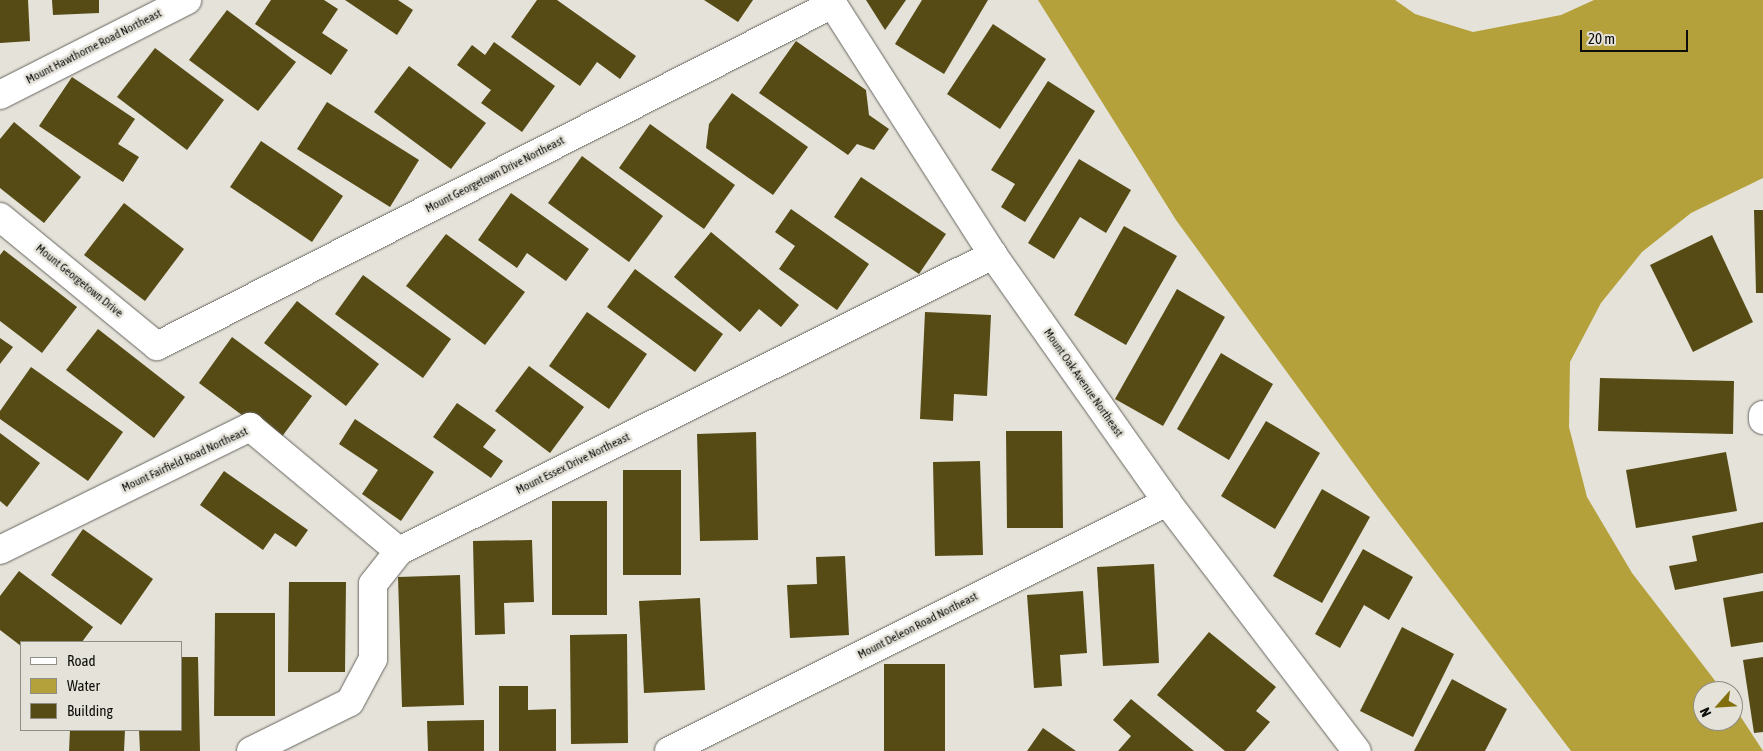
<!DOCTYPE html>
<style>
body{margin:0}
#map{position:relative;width:1763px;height:751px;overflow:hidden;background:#e4e2d9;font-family:"Asap Condensed",sans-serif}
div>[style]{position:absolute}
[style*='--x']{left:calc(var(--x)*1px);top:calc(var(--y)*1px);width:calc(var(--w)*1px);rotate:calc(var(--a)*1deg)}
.water>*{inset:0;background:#b5a13c}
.building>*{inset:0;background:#564b15}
.roads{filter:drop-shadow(0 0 1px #67655e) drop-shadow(0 0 1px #67655e)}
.street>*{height:28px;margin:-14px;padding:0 14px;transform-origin:14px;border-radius:14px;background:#fff}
span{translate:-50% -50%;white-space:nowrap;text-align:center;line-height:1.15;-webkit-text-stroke:5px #e4e2d9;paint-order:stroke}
.street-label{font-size:12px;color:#0d0d0a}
.legend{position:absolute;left:20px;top:641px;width:162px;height:90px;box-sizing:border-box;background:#e4e2d9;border:1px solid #8e8d86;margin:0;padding:6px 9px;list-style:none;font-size:15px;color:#0d0d0a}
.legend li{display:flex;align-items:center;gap:10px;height:25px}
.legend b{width:25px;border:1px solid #8e8d86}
.north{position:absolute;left:1693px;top:681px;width:50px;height:50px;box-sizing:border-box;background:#e4e2d9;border:1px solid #8e8d86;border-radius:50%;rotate:244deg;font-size:14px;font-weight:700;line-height:20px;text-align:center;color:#0d0d0a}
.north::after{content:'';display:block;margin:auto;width:18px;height:22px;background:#816f0d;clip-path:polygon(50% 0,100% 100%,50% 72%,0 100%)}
.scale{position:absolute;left:1580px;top:30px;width:108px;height:22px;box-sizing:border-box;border:2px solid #0d0d0a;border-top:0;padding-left:6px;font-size:15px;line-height:18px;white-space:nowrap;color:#0d0d0a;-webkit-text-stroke:4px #e4e2d9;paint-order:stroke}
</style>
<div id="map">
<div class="water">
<div style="clip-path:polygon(1038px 0,1395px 0,1415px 14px,1473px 32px,1561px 15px,1594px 0,1763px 0,1763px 178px,1691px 213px,1642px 252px,1601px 303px,1570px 362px,1569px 427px,1587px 497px,1632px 573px,1723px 691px,1703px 691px,1703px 721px,1733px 721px,1733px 705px,1763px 751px,1571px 751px,1378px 497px,1176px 220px)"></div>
</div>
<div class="building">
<div style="clip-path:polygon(0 0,28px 0,30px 41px,0 43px)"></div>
<div style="clip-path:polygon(52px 0,99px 0,99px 13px,53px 15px)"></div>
<div style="clip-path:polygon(271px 0,324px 0,338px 9px,322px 33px,348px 50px,331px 75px,255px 24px)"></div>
<div style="clip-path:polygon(345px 0,398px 0,413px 10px,397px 35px)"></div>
<div style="clip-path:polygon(537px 0,557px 0,636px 56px,620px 79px,597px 62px,580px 86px,511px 37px)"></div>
<div style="clip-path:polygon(704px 0,753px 0,738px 22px)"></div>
<div style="clip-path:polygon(866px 0,906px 0,885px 30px)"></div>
<div style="clip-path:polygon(922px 0,988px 0,944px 74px,895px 44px)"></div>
<div style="clip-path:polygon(227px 10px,296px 62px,258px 111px,189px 60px)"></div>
<div style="clip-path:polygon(993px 24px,1046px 59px,1000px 129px,947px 94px)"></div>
<div style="clip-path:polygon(796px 41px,866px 90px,869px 115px,889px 129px,874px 150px,857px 144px,848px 155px,759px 93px)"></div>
<div style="clip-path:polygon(494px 42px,555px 86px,522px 132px,481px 103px,491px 90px,457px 65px,472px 45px,485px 55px)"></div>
<div style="clip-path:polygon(155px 48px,224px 100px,187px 150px,117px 97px)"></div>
<div style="clip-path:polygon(409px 66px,486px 123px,451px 169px,374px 112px)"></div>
<div style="clip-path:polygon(72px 77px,135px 119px,118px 144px,139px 157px,123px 182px,39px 126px)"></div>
<div style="clip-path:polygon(1048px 81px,1095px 111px,1025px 222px,1001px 207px,1015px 184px,991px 170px)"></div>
<div style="clip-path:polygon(732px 93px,808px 147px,773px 195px,706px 148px,709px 124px)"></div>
<div style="clip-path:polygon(327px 102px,419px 160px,390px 207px,297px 149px)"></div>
<div style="clip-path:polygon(14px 122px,81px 177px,44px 223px,0 188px,0 139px)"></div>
<div style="clip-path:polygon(650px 124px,735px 185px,704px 229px,619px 168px)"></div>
<div style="clip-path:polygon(261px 141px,343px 196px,312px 242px,230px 187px)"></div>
<div style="clip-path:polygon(582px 156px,663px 216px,629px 262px,548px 203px)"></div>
<div style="clip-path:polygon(1079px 159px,1131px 190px,1106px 233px,1080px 217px,1054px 259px,1028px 243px)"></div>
<div style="clip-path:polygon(861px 177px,946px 234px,919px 274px,834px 217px)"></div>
<div style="clip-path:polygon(511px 193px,589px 249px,566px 281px,527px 253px,517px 268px,478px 240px)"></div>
<div style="clip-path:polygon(124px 203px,184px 249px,145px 301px,84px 255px)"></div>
<div style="clip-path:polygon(791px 209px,869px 264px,837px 310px,779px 269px,795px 246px,775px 232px)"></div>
<div style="clip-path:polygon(1754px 210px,1763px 210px,1763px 293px,1756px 293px)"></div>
<div style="clip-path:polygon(1124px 226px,1177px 256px,1126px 345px,1074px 315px)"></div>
<div style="clip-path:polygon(711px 232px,799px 305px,781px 327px,759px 309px,740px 332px,674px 277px)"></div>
<div style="clip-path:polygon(446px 234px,525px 292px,485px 345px,406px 286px)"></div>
<div style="clip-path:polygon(1712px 235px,1753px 322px,1693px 352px,1650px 265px)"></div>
<div style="clip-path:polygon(4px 250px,77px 307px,42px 353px,0 321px,0 255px)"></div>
<div style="clip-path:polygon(635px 269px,723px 334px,695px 372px,607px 307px)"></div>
<div style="clip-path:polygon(363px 275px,451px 339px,423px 378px,335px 314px)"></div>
<div style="clip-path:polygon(1177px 289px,1225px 317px,1163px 426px,1115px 399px)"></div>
<div style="clip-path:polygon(297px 301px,379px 364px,346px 406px,264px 343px)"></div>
<div style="clip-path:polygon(587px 312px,647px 354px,609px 409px,549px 366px)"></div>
<div style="clip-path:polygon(925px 312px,991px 315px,987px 396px,954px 394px,953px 421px,920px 419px)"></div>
<div style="clip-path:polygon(98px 329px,185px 397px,154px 438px,66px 370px)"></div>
<div style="clip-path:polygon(232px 337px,312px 396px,278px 442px,199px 383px)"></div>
<div style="clip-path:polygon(0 338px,13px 347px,0 364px)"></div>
<div style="clip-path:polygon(1221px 353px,1273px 384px,1229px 460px,1177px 429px)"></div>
<div style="clip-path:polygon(529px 366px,584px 407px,550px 453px,495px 411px)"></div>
<div style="clip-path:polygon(31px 367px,123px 432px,88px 481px,0 419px,0 411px)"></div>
<div style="clip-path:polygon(1600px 378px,1734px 381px,1733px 434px,1598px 431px)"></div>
<div style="clip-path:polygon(457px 403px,496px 430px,483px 447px,503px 461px,491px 478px,433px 437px)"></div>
<div style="clip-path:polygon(355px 419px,434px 472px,401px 521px,362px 494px,378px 470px,339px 444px)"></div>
<div style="clip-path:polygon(1266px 421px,1320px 453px,1275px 529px,1221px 496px)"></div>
<div style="clip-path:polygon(1006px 431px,1062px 431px,1063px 528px,1007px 528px)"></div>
<div style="clip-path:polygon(756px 432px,758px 540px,700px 541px,697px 434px)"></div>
<div style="clip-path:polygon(0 433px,40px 463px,7px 507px,0 501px)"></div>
<div style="clip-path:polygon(1726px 452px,1737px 511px,1636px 528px,1626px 470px)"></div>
<div style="clip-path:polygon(980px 461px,983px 555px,935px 556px,933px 462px)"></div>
<div style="clip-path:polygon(623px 470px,681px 470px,681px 575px,623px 575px)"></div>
<div style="clip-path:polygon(224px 471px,308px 530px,296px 547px,275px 533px,263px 550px,200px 505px)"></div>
<div style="clip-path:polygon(1322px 489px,1370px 517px,1322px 603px,1273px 576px)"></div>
<div style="clip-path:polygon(552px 501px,607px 501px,607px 615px,552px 615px)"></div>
<div style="clip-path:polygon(1763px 522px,1763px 573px,1675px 590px,1669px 566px,1697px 561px,1692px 536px)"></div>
<div style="clip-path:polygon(83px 529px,153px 579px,121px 625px,51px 575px)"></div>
<div style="clip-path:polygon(532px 540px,534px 602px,504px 603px,505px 634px,475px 635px,473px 541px)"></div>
<div style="clip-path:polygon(1363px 549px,1413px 577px,1389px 620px,1364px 605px,1340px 648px,1315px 634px)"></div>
<div style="clip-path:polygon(845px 556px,849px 635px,790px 638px,787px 585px,817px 584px,816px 557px)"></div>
<div style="clip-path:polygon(1154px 564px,1159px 663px,1103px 666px,1097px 567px)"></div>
<div style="clip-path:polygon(19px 571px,93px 627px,82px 642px,21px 642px,21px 646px,0 630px,0 596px)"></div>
<div style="clip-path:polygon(460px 575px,464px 705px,402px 707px,398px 577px)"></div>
<div style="clip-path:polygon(289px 582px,346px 582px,345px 672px,288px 672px)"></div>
<div style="clip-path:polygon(1083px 591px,1087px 653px,1060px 655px,1062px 686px,1034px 688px,1027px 595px)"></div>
<div style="clip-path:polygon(1763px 591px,1763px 642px,1731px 647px,1723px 598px)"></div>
<div style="clip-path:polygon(700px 598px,705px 690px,644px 693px,639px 601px)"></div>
<div style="clip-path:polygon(215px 613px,275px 613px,275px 716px,214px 716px)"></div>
<div style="clip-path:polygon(1402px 627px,1454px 654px,1413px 737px,1360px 711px)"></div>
<div style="clip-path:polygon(1209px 632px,1276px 687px,1256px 711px,1270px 722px,1245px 751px,1225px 751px,1157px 695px)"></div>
<div style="clip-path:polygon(627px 634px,628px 743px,571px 744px,570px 635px)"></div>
<div style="clip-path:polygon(181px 657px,198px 657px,200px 751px,140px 751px,139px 730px,181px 730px)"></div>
<div style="clip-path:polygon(1763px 657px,1763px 732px,1754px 733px,1743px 660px)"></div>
<div style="clip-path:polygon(884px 664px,945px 664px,945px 751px,884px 751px)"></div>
<div style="clip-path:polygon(1452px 679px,1507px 709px,1485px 751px,1414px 751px)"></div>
<div style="clip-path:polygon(499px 686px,528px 686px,528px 710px,556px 709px,556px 751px,499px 751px)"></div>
<div style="clip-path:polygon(1131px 699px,1194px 751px,1118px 751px,1131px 736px,1113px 720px)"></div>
<div style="clip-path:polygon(484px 720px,484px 751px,428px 751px,427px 721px)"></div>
<div style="clip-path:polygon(1043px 728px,1076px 751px,1027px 751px)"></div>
<div style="clip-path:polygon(70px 730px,125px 730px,124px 751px,69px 751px)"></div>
</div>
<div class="roads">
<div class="street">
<div style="--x:830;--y:0;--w:303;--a:57.4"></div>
<div style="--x:993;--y:255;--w:302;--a:54.8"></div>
<div style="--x:1167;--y:502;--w:313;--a:52.7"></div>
<div style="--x:0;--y:95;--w:210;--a:-26.9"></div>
<div style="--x:0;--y:217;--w:203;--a:39.4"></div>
<div style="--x:157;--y:346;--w:758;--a:-26.84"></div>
<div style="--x:1763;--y:415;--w:5;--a:90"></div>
<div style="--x:0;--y:550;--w:279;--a:-26.2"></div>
<div style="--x:250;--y:427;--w:194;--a:39.8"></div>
<div style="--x:251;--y:751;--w:110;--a:-26.3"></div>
<div style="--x:350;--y:702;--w:49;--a:-61.9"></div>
<div style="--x:373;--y:659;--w:75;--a:-90"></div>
<div style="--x:373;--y:584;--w:42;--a:-51.8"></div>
<div style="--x:399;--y:551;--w:664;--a:-26.49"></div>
<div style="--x:669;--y:751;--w:557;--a:-26.57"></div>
</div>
</div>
<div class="street-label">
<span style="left:94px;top:47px;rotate:-27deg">Mount Hawthorne Road Northeast</span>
<span style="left:495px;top:175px;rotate:-27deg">Mount Georgetown Drive Northeast</span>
<span style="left:79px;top:281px;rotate:39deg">Mount Georgetown Drive</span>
<span style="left:1083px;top:383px;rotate:55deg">Mount Oak Avenue Northeast</span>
<span style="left:185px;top:460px;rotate:-25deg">Mount Fairfield Road Northeast</span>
<span style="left:573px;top:464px;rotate:-26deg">Mount Essex Drive Northeast</span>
<span style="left:918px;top:626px;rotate:-27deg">Mount Deleon Road Northeast</span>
</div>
<ul class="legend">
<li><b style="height:6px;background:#fff"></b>Road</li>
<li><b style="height:14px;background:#b5a13c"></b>Water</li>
<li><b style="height:14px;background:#564b15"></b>Building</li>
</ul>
<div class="north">N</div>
<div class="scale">20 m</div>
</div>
